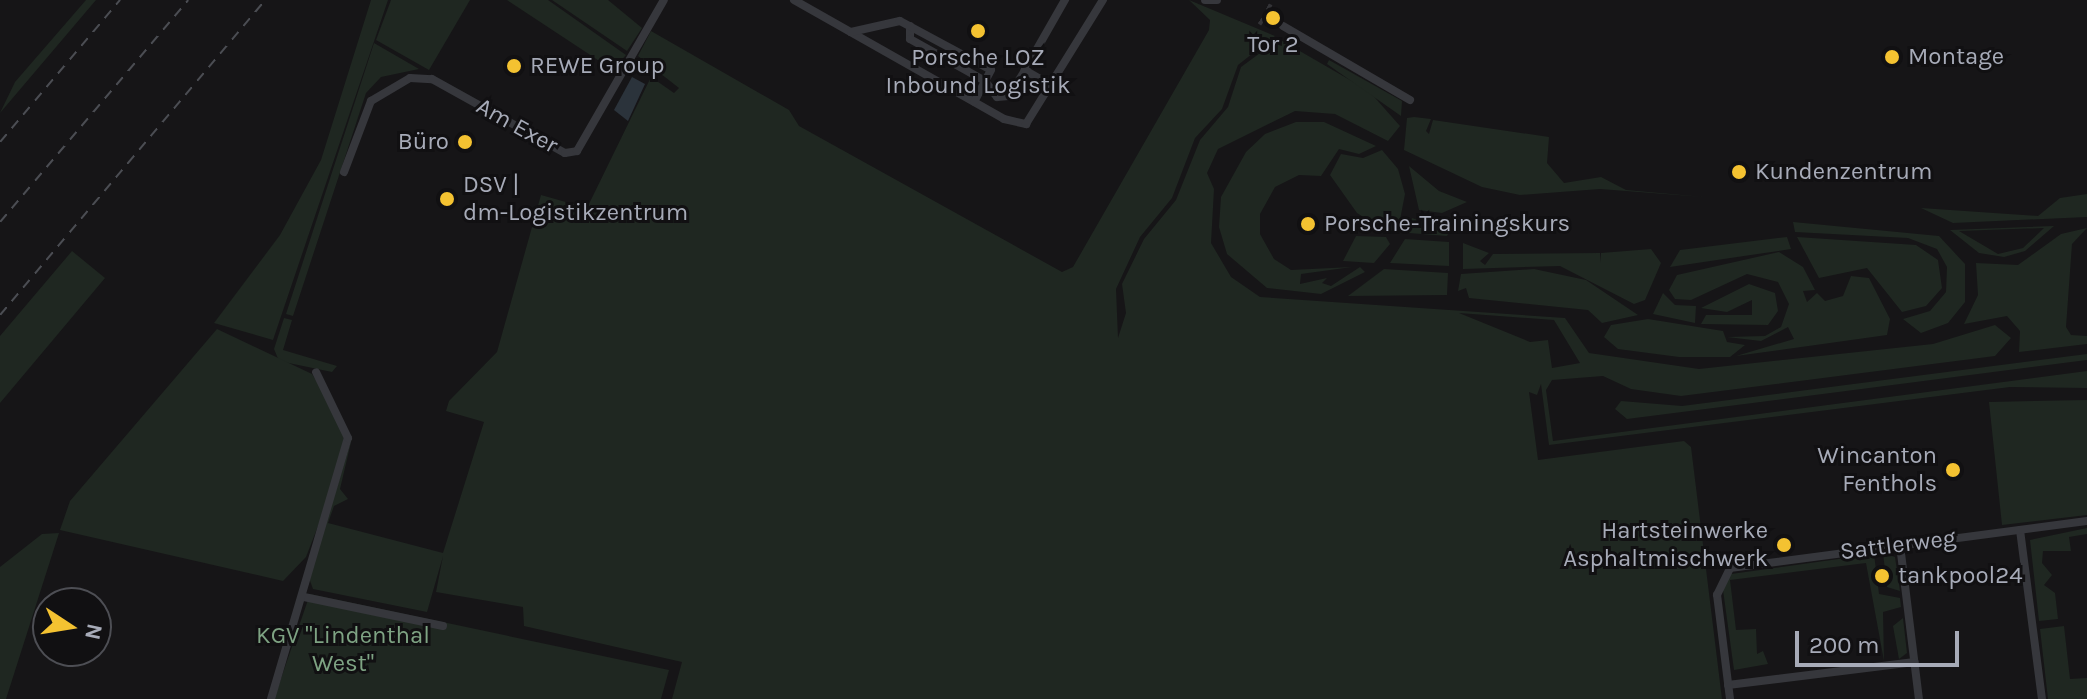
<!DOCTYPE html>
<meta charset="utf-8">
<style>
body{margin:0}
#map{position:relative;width:2087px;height:699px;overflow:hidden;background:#161517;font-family:Karla,sans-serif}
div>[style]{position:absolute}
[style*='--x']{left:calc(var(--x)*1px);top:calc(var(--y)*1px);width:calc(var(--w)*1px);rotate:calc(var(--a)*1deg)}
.green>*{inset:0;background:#1f2721}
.water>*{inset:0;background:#2b333b}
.minor-tunnel>*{height:8px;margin-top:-4px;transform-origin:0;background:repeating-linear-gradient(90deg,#333337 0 8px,transparent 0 12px)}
.minor>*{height:8px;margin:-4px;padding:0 4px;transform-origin:4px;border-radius:4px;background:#36373c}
.rail>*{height:2px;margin-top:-1px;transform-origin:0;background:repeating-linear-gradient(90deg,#4b4d53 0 10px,transparent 0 18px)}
.dots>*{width:22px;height:22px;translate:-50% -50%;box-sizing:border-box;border:4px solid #111012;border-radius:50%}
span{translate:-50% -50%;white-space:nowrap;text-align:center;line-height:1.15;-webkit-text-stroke:6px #111012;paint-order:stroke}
.poi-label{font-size:24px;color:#a7abb8}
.left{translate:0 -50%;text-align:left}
.right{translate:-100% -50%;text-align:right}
.street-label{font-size:24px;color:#a7abb8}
.park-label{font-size:24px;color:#7ea383}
.north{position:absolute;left:32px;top:587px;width:80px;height:80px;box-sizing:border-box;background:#111012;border:2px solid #4d4e54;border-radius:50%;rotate:102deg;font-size:22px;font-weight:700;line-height:32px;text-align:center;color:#a7abb8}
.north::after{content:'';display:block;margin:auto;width:28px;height:36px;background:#f4c231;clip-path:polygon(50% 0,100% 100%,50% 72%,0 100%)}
.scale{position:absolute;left:1795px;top:631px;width:164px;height:36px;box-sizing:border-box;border:4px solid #a7abb8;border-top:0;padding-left:10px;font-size:24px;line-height:28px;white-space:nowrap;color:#a7abb8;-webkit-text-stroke:6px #111012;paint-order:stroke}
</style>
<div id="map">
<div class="green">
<div style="clip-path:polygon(86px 0,96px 0,0 113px,15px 82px)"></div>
<div style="clip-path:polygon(371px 0,388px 0,273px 340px,214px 323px,280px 235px,321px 160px)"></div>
<div style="clip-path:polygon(391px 0,470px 0,429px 70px,376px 40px)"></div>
<div style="clip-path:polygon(507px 0,548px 0,626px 55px,613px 70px)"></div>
<div style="clip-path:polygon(552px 0,608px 0,642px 28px,627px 51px)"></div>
<div style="clip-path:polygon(evenodd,1189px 0,1275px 36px,1238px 65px,1222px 109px,1195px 138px,1172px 198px,1140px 237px,1116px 289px,1118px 338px,1126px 313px,1122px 284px,1144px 239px,1176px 200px,1200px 140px,1228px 107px,1241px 67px,1279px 39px,1369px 91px,1400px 126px,1388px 141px,1335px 114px,1295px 111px,1218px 149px,1207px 173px,1214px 189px,1211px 243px,1231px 277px,1260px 297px,1565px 318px,1589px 353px,1699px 369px,1933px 344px,1995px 325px,2011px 338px,1995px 356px,1681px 396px,1631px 389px,1603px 376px,1552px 380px,1546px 390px,1553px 441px,2087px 371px,2087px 388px,2010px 387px,1549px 445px,1541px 384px,1537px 395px,1529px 392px,1538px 460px,1684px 441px,1691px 447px,1722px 699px,672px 699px,682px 662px,524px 626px,523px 607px,436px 592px,443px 556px,427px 612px,313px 589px,309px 578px,352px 438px,340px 489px,348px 499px,334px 506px,328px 523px,443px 553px,484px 422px,446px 411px,449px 401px,497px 352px,541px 195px,587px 208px,651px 77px,674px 93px,679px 88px,638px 56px,651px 31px,789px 110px,799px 126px,1062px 272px,1073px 267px,1209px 30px,1210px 20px,1189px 0,1459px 313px,1554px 320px,1580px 363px,1552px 368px,1548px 340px,1530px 342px,1459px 313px)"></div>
<div style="clip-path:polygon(374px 43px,419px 69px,381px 77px,366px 93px,293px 316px,286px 314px)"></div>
<div style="clip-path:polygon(1329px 60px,1402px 101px,1401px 116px,1327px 64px)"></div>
<div style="clip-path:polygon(1414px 117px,1431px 119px,1426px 131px,1429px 134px,1433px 120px,1549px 137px,1547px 163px,1564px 183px,1601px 177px,1626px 190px,1704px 197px,1600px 189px,1520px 195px,1482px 187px,1404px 150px,1407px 118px)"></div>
<div style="clip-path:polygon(1324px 122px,1376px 146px,1359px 154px,1339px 149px,1321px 176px,1299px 175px,1275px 187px,1260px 214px,1260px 234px,1274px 259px,1291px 270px,1352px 267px,1301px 274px,1300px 284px,1327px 278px,1322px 283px,1331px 286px,1360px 267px,1365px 272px,1321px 294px,1267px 288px,1227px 254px,1219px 227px,1221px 197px,1246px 152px,1265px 134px,1296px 122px)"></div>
<div style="clip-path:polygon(1382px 150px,1398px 169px,1405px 194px,1399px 225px,1389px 233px,1357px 213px,1330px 175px,1341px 154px,1363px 158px)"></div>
<div style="clip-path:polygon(1409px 166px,1439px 191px,1467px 202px,1442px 213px,1419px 210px)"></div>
<div style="clip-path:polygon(2087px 194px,2087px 217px,1953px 223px,1921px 208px,2038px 216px,2060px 198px)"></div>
<div style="clip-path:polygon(1412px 218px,1430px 224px,1455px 220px,1447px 236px,1409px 233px)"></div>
<div style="clip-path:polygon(1793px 222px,1939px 236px,1965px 264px,1965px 302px,1948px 323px,1921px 333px,1903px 319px,1930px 311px,1946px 292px,1947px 267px,1937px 249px,1908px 238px,1795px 232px)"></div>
<div style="clip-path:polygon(evenodd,2054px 226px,2025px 251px,2004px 257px,1979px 253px,1950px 230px,2054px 226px,2044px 228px,2023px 248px,1998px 254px,1959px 231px,2044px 228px)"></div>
<div style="clip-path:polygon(2087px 228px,2072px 244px,2066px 327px,2071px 335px,2087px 336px,2087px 344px,2019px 352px,2020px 331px,2007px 316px,1964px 324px,1978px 295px,1976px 263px,2018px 265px,2061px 234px)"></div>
<div style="clip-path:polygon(1356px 236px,1386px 237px,1390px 244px,1374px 263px,1343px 261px)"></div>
<div style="clip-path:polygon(1787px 237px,1791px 249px,1670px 267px,1680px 250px)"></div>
<div style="clip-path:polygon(1797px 237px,1916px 245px,1938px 260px,1942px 288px,1926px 306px,1902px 312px,1867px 268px,1819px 278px)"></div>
<div style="clip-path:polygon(1405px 239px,1449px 242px,1449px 266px,1390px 263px)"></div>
<div style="clip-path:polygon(1463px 243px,1489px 253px,1480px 261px,1485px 265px,1493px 254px,1600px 253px,1600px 263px,1601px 253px,1651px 249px,1661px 263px,1645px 300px,1634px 304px,1560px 266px,1463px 269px)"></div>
<div style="clip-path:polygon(72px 251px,105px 278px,0 403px,0 336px)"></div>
<div style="clip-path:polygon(1779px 252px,1803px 267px,1815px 290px,1803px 291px,1807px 302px,1817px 293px,1825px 301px,1843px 296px,1851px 276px,1869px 278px,1890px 319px,1887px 335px,1736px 356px,1794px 339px,1788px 327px,1761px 341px,1727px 337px,1765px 336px,1781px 327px,1789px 304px,1778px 282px,1747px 274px,1691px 300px,1675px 299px,1669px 290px,1677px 275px)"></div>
<div style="clip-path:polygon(1384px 269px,1448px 273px,1447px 295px,1348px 296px)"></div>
<div style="clip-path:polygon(1534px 269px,1586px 280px,1638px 315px,1602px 323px,1588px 310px,1469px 298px,1466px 288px,1458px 291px,1461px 274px)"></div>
<div style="clip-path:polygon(1749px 284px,1775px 293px,1778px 311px,1768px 325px,1701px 324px,1706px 315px,1752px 315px,1752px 300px,1727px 312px,1701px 308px)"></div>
<div style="clip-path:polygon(1663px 293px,1675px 305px,1696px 306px,1695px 323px,1653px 314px)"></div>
<div style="clip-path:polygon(284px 318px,292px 320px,283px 350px,337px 366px,332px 372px,279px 361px,274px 349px)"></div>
<div style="clip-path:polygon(1648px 319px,1723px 331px,1727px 342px,1745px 345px,1730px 357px,1679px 357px,1618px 349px,1604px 337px,1611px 325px)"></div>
<div style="clip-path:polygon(217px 329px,312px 374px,342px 422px,344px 440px,320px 521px,306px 557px,283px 581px,60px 530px,70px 501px)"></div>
<div style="clip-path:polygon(2087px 354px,2087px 360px,1627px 419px,1615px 409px,1621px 401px,1682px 406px)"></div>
<div style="clip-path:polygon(2087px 400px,2087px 515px,2002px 525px,1989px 402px)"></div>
<div style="clip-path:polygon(2087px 528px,2087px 534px,2069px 537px,2071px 551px,2043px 551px,2042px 563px,2052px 575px,2044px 585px,2055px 593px,2058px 619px,2039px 621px,2030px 540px)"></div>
<div style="clip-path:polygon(59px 533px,6px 699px,0 699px,0 567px,42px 534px)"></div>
<div style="clip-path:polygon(1883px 553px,1895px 557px,1900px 591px,1887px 587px)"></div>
<div style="clip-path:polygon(1874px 554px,1879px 594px,1900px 598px,1901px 607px,1883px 612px,1884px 661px,1866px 563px,1730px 580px,1736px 630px,1756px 629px,1757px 654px,1763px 651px,1768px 664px,1734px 670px,1723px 590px,1731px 574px)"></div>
<div style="clip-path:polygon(310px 594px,669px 670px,661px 699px,274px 699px)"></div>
<div style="clip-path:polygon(1903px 618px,1907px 653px,1899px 659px,1893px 626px)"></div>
<div style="clip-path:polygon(2064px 626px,2070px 679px,2087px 678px,2087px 699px,2048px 699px,2040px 629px)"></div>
</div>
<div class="water">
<div style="clip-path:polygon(632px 77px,645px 84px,628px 121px,614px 110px)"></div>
</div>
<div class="minor-tunnel">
<div style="--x:1267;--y:7;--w:4;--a:27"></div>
<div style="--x:1260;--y:20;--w:4;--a:34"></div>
</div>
<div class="minor">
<div style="--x:794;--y:0;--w:241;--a:29.5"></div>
<div style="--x:1004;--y:119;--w:23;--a:13"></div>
<div style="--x:1026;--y:124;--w:146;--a:-58.2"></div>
<div style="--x:1205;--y:0;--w:12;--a:0"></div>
<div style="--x:910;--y:26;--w:13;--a:90"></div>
<div style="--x:910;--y:39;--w:86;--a:29.2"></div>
<div style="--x:985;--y:81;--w:20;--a:53"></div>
<div style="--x:997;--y:97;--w:12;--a:-5"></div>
<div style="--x:1009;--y:96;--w:31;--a:-58"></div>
<div style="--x:1283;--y:26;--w:147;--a:30.2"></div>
<div style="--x:851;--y:32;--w:50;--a:-12.7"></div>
<div style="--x:900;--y:21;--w:103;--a:28.3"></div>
<div style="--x:991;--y:70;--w:36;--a:118"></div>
<div style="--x:1054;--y:87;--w:34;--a:-150"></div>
<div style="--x:1025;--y:70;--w:81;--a:-60.3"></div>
<div style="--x:344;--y:172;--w:76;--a:-69.2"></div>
<div style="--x:371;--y:101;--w:45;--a:-30.5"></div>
<div style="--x:410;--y:78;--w:22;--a:3"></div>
<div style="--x:432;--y:79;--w:152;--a:29.1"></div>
<div style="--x:565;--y:153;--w:12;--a:-9"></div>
<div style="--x:577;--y:151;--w:174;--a:-60.1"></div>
<div style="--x:2020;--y:530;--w:170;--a:82.6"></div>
<div style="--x:1900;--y:545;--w:155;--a:83"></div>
<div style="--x:304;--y:597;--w:142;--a:11.8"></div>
<div style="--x:1728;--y:685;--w:188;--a:-7"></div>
<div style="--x:271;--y:699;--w:272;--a:-73.6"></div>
<div style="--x:348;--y:438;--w:73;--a:-115.9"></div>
<div style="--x:1730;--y:699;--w:105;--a:-97.1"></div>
<div style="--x:1717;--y:595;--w:30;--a:-64"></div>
<div style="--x:1730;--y:568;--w:360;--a:-7.5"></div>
</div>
<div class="rail">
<div style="--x:0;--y:142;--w:186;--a:-49.8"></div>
<div style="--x:0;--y:222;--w:291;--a:-49.7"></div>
<div style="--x:0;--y:315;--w:412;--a:-49.9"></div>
</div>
<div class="dots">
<div style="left:1273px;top:18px;background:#f4c231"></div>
<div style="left:978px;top:31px;background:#f4c231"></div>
<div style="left:1892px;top:57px;background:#f4c231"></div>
<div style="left:514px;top:66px;background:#f4c231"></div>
<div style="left:465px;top:142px;background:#f4c231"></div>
<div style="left:1739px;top:172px;background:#f4c231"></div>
<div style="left:447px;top:199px;background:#f4c231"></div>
<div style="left:1308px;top:224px;background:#f4c231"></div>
<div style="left:1953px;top:470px;background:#f4c231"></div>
<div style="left:1784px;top:545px;background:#f4c231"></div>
<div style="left:1882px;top:576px;background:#f4c231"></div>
</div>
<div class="poi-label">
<span style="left:1273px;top:45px">Tor 2</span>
<span class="left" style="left:1908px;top:57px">Montage</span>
<span style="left:978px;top:72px">Porsche LOZ<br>Inbound Logistik</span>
<span class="left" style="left:530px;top:66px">REWE Group</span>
<span class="right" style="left:449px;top:142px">Büro</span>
<span class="left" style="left:1755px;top:172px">Kundenzentrum</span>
<span class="left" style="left:463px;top:199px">DSV |<br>dm-Logistikzentrum</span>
<span class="left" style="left:1324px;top:224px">Porsche-Trainingskurs</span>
<span class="right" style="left:1937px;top:470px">Wincanton<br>Fenthols</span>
<span class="right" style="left:1768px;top:545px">Hartsteinwerke<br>Asphaltmischwerk</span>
<span class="left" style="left:1898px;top:576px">tankpool24</span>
</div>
<div class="street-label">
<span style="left:517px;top:126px;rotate:29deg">Am Exer</span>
<span style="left:1898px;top:545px;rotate:-7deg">Sattlerweg</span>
</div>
<div class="park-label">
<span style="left:343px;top:650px">KGV "Lindenthal<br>West"</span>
</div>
<div class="north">N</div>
<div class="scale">200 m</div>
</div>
